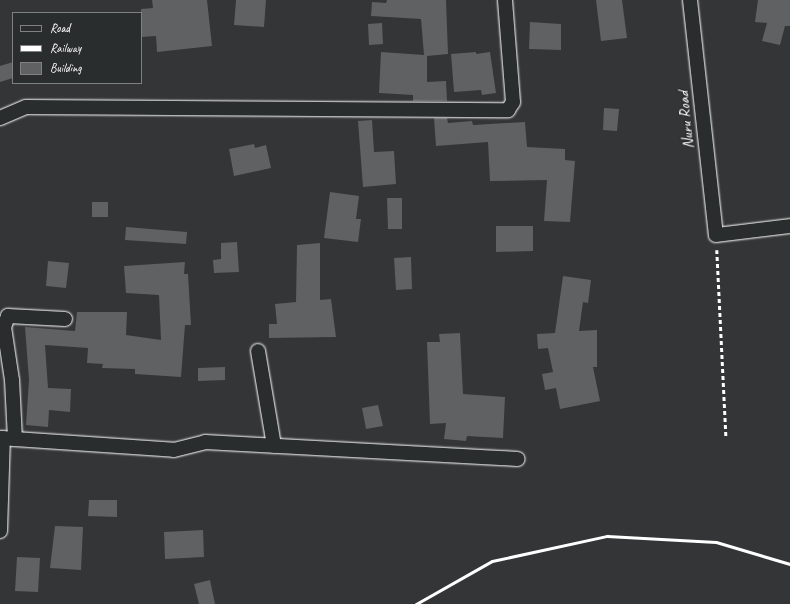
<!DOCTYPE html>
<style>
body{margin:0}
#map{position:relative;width:790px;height:604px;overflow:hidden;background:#333536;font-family:Caveat,sans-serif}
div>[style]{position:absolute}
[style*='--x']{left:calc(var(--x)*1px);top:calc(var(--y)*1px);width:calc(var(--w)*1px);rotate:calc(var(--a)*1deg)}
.building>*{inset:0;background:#5f6162}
.path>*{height:2.5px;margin-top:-1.25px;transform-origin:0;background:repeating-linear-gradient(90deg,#fff 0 4px,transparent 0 7px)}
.roads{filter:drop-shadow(0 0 1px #fff) drop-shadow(0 0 1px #fff)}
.minor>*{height:14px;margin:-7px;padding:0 7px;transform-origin:7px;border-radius:7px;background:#2a2d2e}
.rail>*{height:3px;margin:-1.5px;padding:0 1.5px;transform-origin:1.5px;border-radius:1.5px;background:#fff}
span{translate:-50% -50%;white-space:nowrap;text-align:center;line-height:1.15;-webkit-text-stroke:3px #2a2d2e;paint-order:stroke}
.street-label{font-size:16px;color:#fff}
.legend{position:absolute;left:12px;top:12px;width:130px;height:72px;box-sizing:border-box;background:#2a2d2e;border:1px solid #7f8182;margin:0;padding:5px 7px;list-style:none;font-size:12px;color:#fff}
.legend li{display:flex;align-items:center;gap:8px;height:20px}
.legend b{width:20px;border:1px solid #7f8182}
</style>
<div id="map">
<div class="building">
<div style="clip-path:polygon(152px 0,207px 0,212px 46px,157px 52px,156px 36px,141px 37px,141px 9px,153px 8px)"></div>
<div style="clip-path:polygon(236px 0,266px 0,264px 27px,234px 25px)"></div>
<div style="clip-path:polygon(387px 0,446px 0,448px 54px,427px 56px,427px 82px,446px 81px,447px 101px,413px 101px,413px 95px,379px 93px,381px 52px,424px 55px,421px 19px,371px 16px,372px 2px,386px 3px)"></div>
<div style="clip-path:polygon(596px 0,622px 0,627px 38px,601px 41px)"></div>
<div style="clip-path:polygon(758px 0,790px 0,790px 26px,785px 26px,780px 45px,762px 41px,767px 23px,755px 22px)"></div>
<div style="clip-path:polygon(530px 22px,561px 24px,561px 50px,529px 49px)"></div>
<div style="clip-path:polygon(382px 23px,383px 44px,369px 45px,368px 24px)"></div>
<div style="clip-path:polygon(476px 52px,476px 54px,490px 52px,496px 93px,482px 95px,481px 90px,454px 92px,451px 54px)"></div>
<div style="clip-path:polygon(13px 62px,13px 78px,0 82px,0 66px)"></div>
<div style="clip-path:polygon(604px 108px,619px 109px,617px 131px,603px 130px)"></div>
<div style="clip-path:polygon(434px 118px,447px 118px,448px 123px,472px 121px,473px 125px,525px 122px,527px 147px,565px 149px,565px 160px,575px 161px,570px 222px,544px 221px,547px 180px,490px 181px,488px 142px,436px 146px)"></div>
<div style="clip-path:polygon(372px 120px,374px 152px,394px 151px,396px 184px,363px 187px,358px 121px)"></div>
<div style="clip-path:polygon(254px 144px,255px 148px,266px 145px,271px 168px,234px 176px,229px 149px)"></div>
<div style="clip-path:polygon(330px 192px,359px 196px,356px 219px,361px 219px,358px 242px,324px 238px)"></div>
<div style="clip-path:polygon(387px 198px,402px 198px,402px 229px,388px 229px)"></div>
<div style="clip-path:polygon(92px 202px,108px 202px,108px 217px,92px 217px)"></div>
<div style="clip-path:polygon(496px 226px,533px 226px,533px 251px,496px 252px)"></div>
<div style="clip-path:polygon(126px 227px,187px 232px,186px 244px,125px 240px)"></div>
<div style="clip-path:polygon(237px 242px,239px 272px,214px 273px,213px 260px,221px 259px,221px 243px)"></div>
<div style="clip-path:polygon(320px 243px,320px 300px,331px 299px,336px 337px,269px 338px,269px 324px,277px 324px,275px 304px,296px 302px,297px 245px)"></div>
<div style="clip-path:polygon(411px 257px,412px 289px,396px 290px,394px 258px)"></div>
<div style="clip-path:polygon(48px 261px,69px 263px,66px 288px,46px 286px)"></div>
<div style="clip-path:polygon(185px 262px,184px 274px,188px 274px,191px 325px,185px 325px,181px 377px,135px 374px,135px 369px,102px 368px,103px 364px,87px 363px,88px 348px,45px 345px,48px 388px,71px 389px,70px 412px,49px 410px,48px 427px,26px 425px,29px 380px,25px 327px,75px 331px,77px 312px,127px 312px,126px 335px,161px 340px,159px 295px,126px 293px,124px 266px)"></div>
<div style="clip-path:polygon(563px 276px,591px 280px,588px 303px,583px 302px,579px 331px,597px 330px,597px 367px,593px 367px,600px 401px,560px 409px,556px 388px,545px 390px,542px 374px,553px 372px,548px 348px,538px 349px,537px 334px,555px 333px)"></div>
<div style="clip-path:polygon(460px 333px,463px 394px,505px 397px,503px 438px,467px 436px,466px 441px,444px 439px,446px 423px,430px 424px,427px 342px,440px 342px,439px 334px)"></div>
<div style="clip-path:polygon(225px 367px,225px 380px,198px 381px,198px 368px)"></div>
<div style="clip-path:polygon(378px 405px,383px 426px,366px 429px,362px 408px)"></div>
<div style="clip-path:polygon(89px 500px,117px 500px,117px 517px,88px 516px)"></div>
<div style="clip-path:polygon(55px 526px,83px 527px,81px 570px,50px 568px)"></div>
<div style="clip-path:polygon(203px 530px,204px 557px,165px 559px,164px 532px)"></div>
<div style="clip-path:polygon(17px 557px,40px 558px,38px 592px,15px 591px)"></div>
<div style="clip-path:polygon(210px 580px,215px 604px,199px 604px,194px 584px)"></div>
</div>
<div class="path">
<div style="--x:717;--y:250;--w:187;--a:87.2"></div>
</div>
<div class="roads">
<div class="minor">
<div style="--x:690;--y:0;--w:236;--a:83.7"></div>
<div style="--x:716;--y:235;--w:75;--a:-6.9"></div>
<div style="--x:0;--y:118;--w:28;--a:-23"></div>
<div style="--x:26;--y:107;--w:482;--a:0.4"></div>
<div style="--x:508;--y:110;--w:9;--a:-58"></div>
<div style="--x:513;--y:102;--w:102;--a:-94.5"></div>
<div style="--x:258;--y:351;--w:96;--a:80.4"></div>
<div style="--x:0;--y:438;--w:174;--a:3.9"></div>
<div style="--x:174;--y:450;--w:32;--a:-14"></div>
<div style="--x:205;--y:442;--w:313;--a:3.1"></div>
<div style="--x:15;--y:439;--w:59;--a:-92.9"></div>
<div style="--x:12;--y:380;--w:54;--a:-98.6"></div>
<div style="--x:4;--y:327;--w:12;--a:-70"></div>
<div style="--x:8;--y:316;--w:57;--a:3"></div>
<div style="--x:0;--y:531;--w:93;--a:-88.2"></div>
</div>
</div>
<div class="rail">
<div style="--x:416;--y:604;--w:87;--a:-29.5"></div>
<div style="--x:492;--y:561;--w:118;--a:-12.3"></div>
<div style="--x:607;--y:536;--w:109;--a:3.2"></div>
<div style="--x:716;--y:542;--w:77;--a:16.6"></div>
</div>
<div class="street-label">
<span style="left:686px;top:120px;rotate:-96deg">Nuru Road</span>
</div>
<ul class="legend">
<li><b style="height:5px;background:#2a2d2e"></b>Road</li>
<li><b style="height:5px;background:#fff"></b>Railway</li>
<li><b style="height:11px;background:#5f6162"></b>Building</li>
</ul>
</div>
